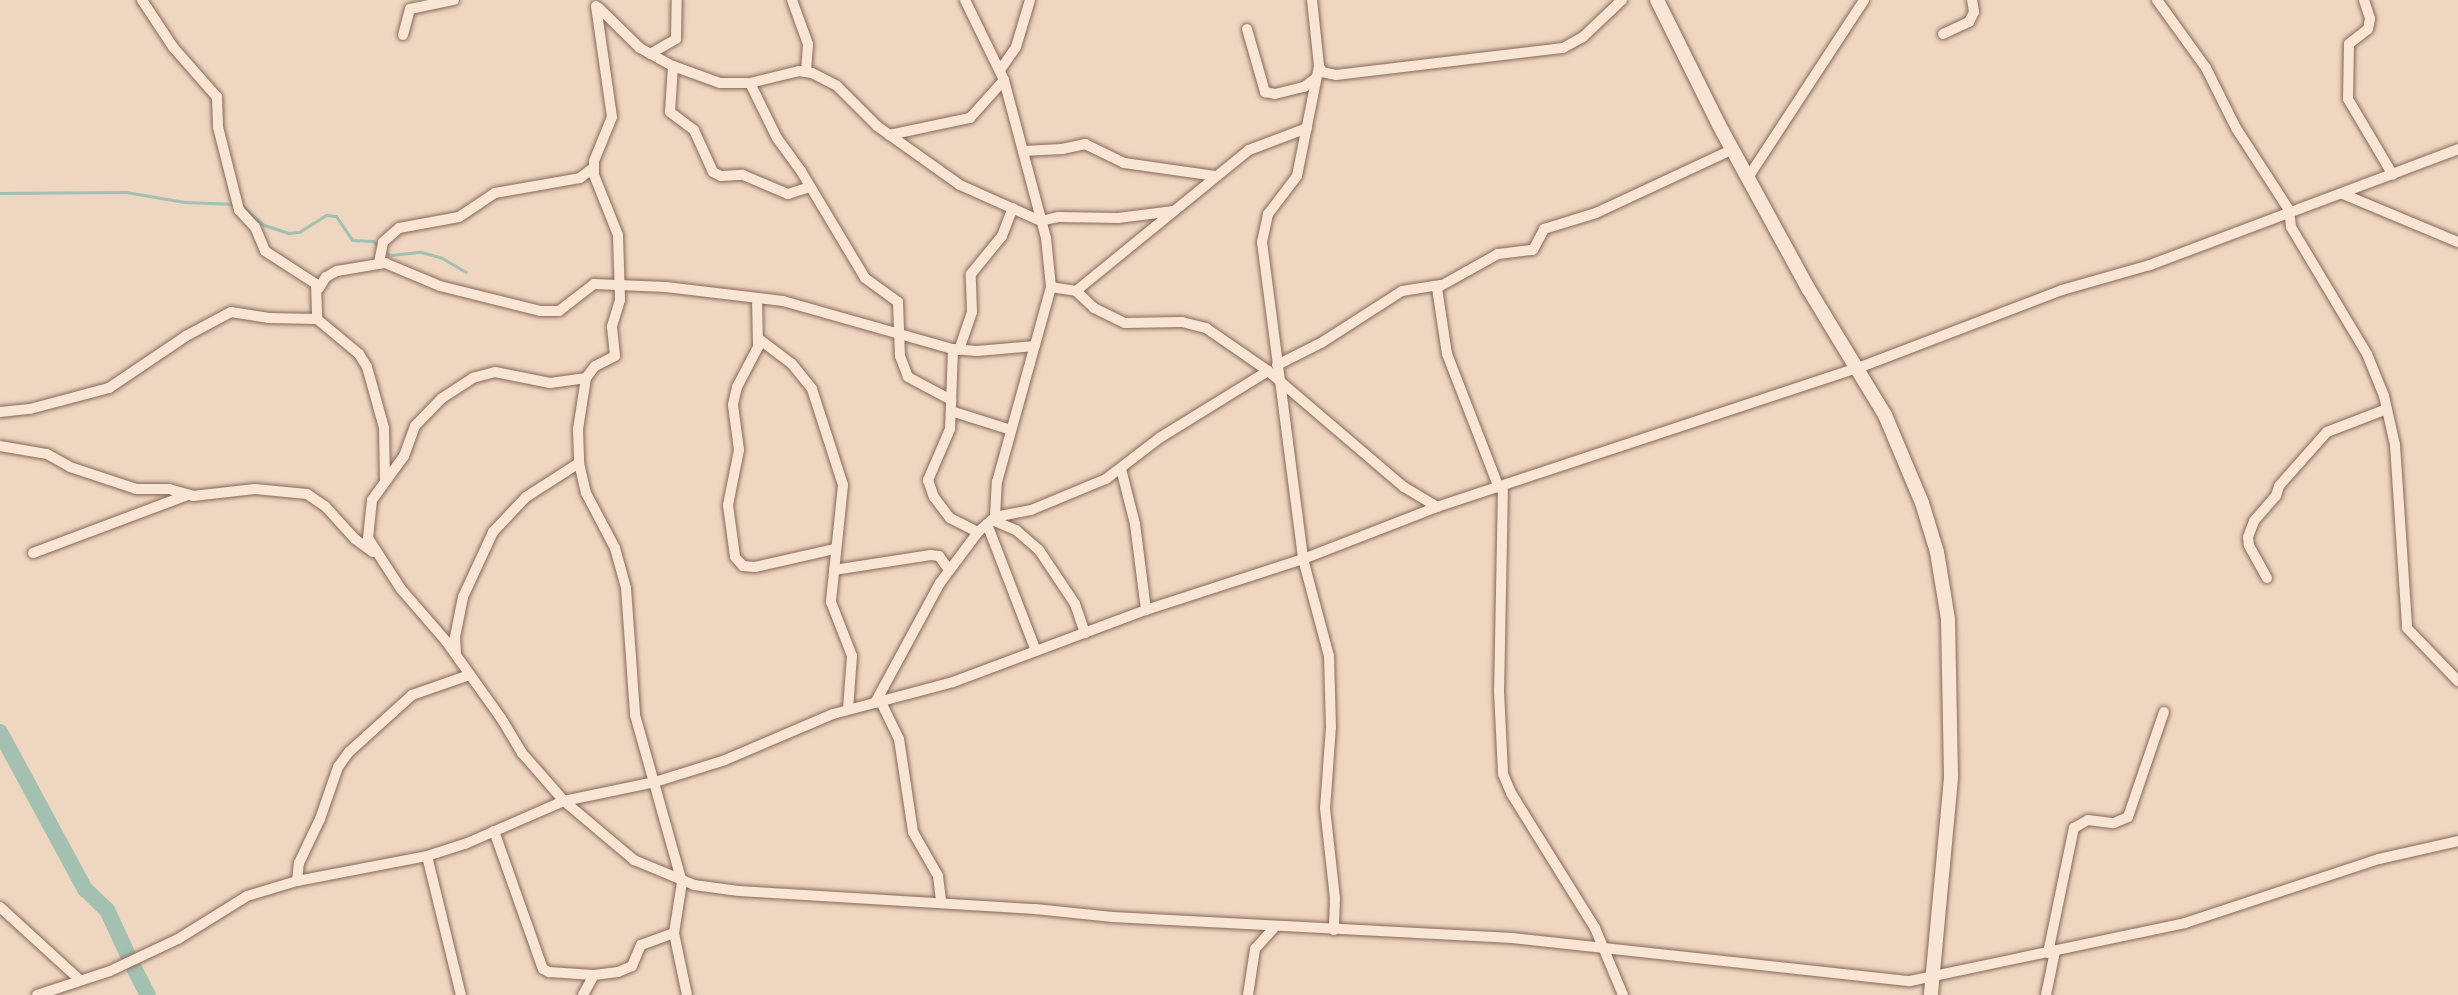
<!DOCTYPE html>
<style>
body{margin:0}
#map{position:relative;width:2458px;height:995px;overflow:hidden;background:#eed6c0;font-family:"Libre Baskerville",serif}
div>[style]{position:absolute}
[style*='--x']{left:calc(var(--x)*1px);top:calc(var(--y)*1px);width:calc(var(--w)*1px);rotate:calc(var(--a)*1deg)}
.stream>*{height:3px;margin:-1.5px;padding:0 1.5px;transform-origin:1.5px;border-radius:1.5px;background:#a3c0b1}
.river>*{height:16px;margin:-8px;padding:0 8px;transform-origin:8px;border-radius:8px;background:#a3c0b1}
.roads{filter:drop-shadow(0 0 2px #876758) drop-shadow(0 0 2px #876758)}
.street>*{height:10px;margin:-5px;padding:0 5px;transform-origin:5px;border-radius:5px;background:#f9e5d3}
.secondary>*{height:14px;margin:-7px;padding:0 7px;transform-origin:7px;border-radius:7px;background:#f9e5d3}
span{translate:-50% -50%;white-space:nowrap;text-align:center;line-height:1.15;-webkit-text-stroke:8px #f5e2d0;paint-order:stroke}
</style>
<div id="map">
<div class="stream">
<div style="--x:0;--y:193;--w:126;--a:-0.5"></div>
<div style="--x:126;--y:192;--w:59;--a:9.8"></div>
<div style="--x:184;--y:202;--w:52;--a:2.2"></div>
<div style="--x:243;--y:207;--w:28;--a:41"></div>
<div style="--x:264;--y:225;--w:25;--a:18"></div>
<div style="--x:288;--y:233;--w:11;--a:-5"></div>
<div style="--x:299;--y:232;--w:32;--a:-32"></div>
<div style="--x:326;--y:215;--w:10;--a:6"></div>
<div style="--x:336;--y:216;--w:29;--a:56"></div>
<div style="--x:352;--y:240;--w:21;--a:3"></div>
<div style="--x:373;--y:241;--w:7;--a:45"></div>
<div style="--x:383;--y:252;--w:9;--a:21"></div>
<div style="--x:391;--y:255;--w:30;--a:-6"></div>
<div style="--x:421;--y:252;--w:20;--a:15"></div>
<div style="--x:440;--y:257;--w:30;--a:30"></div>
</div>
<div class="river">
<div style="--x:0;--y:732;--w:179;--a:61.6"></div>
<div style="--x:85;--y:889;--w:30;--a:44"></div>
<div style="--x:107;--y:910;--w:50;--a:65"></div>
<div style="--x:135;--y:970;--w:28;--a:63"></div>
</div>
<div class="roads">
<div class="street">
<div style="--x:142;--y:0;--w:56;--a:56.6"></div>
<div style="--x:173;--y:47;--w:67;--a:48.7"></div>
<div style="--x:217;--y:97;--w:30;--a:88"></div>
<div style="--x:218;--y:127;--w:86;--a:75.8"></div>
<div style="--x:239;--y:210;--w:23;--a:47"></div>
<div style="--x:255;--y:227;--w:26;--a:67"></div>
<div style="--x:265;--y:251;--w:61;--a:32.9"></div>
<div style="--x:316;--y:284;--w:35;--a:88"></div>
<div style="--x:317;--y:319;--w:55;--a:39.8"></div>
<div style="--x:359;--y:354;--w:15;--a:58"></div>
<div style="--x:367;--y:367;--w:63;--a:74.4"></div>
<div style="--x:384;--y:428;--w:53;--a:88.9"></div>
<div style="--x:792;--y:0;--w:47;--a:70"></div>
<div style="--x:808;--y:44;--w:27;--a:94"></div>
<div style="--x:1312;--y:0;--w:66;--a:83.9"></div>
<div style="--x:1319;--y:66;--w:7;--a:63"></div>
<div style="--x:1322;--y:72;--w:14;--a:12"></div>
<div style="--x:1336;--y:75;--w:229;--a:-6.8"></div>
<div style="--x:1563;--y:48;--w:23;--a:-29"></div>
<div style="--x:1583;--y:37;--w:54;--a:-43.5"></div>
<div style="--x:2157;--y:0;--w:84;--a:54.2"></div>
<div style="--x:2206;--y:68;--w:67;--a:63.4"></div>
<div style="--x:2236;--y:128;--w:98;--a:57.1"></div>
<div style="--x:2289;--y:210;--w:17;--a:83"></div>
<div style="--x:2291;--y:227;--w:148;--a:59.1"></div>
<div style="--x:2367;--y:354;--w:45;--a:68"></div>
<div style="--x:2384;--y:396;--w:50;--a:77.3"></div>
<div style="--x:2395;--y:445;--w:183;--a:86.2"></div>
<div style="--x:2407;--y:628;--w:74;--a:46.1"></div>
<div style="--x:2364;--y:0;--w:20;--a:72"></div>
<div style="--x:2370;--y:19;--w:10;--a:101"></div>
<div style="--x:2368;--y:29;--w:24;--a:142"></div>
<div style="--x:2349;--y:44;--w:55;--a:91"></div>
<div style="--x:2348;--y:99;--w:88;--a:59.4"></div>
<div style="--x:596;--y:6;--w:112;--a:81.8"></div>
<div style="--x:612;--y:117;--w:48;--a:112.2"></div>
<div style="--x:594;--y:161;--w:14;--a:90"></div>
<div style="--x:594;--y:175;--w:65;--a:68.2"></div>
<div style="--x:618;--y:235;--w:65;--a:88.2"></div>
<div style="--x:620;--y:300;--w:28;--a:107"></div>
<div style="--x:612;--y:327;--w:29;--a:84"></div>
<div style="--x:615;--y:356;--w:22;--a:153"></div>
<div style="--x:595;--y:366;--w:15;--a:127"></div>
<div style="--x:586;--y:378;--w:52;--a:98.9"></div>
<div style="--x:578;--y:429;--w:34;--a:88"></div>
<div style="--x:579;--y:463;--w:31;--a:77"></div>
<div style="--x:586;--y:493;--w:62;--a:62.2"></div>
<div style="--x:615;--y:548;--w:41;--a:74.6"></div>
<div style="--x:626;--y:588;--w:127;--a:85.9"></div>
<div style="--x:635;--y:715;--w:173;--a:74.3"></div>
<div style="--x:682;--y:882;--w:52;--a:98.9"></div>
<div style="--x:674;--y:933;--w:63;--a:78.2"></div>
<div style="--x:599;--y:8;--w:57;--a:44.3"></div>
<div style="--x:640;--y:48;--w:38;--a:29"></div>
<div style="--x:673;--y:66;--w:50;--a:19.9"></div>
<div style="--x:720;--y:83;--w:30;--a:0"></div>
<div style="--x:750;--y:83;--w:50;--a:-13.8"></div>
<div style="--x:799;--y:71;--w:13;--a:9"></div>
<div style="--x:812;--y:73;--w:28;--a:27"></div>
<div style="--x:837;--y:86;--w:57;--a:45"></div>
<div style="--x:877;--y:126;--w:102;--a:35.4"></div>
<div style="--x:960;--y:185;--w:89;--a:24"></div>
<div style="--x:1041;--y:221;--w:18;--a:-13"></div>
<div style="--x:1059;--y:217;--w:59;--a:1"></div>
<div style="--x:1118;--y:218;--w:56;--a:-7.1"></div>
<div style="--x:1247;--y:29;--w:66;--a:74.1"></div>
<div style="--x:1265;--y:92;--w:10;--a:11"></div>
<div style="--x:1275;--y:94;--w:30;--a:-14"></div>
<div style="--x:1304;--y:87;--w:15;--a:-37"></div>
<div style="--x:1943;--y:34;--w:29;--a:-25"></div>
<div style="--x:1969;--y:22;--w:11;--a:-63"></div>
<div style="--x:1974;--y:12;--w:12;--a:-99"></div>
<div style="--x:403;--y:35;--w:27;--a:-75"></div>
<div style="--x:410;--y:9;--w:45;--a:-11.6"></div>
<div style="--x:650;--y:54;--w:30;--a:-30"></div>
<div style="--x:676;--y:39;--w:39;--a:-89"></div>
<div style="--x:673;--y:66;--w:46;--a:93.7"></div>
<div style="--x:670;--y:112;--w:30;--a:37"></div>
<div style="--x:694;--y:130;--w:46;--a:65.7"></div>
<div style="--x:713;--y:172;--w:9;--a:27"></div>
<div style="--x:721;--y:176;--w:22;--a:-3"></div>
<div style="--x:743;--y:175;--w:49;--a:22.9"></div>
<div style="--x:788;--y:194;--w:23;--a:-18"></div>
<div style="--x:1319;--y:66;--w:112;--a:101.3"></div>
<div style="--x:1297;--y:176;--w:48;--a:127.3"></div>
<div style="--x:1268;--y:214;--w:29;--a:102"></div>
<div style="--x:1262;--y:242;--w:320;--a:82.6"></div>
<div style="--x:1303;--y:559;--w:100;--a:75"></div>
<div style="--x:1329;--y:656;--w:71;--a:88.4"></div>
<div style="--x:1331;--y:727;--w:81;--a:94.2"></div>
<div style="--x:1325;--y:808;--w:91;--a:83.7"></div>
<div style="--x:1335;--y:898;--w:32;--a:92"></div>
<div style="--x:1000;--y:70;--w:28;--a:-55"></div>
<div style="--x:1016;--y:47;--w:49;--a:-73.4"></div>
<div style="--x:750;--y:83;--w:61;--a:63.9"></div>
<div style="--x:777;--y:138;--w:41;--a:54"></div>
<div style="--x:801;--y:171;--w:125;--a:59.1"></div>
<div style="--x:865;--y:278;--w:41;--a:36"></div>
<div style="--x:898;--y:302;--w:54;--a:87.9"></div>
<div style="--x:900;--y:356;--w:22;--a:69"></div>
<div style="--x:908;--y:377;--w:49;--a:28.1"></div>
<div style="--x:889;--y:135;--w:83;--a:-11.9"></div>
<div style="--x:970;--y:118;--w:51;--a:-48.2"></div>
<div style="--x:1023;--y:151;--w:39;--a:-3"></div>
<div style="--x:1062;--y:149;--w:24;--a:-12"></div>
<div style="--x:1085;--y:144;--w:43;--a:26"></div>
<div style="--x:1124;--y:163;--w:92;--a:8.1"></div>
<div style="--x:1749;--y:176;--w:210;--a:-56.8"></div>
<div style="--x:2343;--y:194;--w:125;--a:22.7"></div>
<div style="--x:379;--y:263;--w:21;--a:-79"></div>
<div style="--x:383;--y:242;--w:21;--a:-41"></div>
<div style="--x:399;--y:228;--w:61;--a:-10.4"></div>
<div style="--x:459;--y:217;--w:43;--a:-33.7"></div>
<div style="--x:495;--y:193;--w:86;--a:-10"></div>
<div style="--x:580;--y:178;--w:18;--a:-38"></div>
<div style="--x:1051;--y:287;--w:25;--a:9"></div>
<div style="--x:1076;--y:291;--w:25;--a:43"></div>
<div style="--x:1094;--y:308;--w:34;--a:26"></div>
<div style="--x:1125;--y:323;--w:57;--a:-1"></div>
<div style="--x:1182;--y:322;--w:25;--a:14"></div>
<div style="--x:1206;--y:328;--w:75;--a:34.7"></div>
<div style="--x:1268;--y:371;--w:179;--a:40.5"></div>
<div style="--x:1404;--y:487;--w:39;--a:31"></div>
<div style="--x:319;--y:288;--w:13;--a:-58"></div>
<div style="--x:326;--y:277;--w:13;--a:-29"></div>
<div style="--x:337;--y:271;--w:49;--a:-9.5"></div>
<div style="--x:385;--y:263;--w:60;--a:22.7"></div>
<div style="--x:440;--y:286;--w:103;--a:14"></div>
<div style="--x:540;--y:311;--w:19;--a:0"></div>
<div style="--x:559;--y:311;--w:44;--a:-37.6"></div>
<div style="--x:594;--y:284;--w:72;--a:2.4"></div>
<div style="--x:666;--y:287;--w:118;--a:6.8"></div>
<div style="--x:783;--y:301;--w:177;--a:15.8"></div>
<div style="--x:953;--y:349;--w:24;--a:5"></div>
<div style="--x:977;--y:351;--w:58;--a:-4.9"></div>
<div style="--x:1076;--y:291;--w:223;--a:-39.2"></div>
<div style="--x:1249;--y:150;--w:62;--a:-20.8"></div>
<div style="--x:757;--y:298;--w:49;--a:88.8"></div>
<div style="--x:758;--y:347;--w:45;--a:117.7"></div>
<div style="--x:737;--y:387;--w:18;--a:103"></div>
<div style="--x:733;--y:405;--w:45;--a:82.4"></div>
<div style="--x:739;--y:450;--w:56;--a:101.3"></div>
<div style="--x:728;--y:505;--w:52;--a:82.3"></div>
<div style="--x:735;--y:557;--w:12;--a:48"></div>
<div style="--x:743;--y:566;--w:12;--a:5"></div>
<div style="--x:755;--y:567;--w:82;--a:-12.7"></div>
<div style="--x:759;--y:339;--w:41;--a:37.1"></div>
<div style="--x:792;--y:364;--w:32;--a:51"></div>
<div style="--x:812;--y:389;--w:101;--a:72.1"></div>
<div style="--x:843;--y:485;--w:118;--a:95.9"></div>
<div style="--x:831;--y:602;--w:58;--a:68.7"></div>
<div style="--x:852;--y:656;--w:53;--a:94.3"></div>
<div style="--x:953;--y:349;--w:80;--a:92.1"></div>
<div style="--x:950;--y:429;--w:56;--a:113.3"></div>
<div style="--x:928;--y:480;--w:18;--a:71"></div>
<div style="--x:934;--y:497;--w:26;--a:53"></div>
<div style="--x:950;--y:518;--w:31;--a:27"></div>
<div style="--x:959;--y:350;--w:40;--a:-71.1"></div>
<div style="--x:972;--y:312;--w:38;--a:-92"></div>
<div style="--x:971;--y:274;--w:49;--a:-50.8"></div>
<div style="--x:1002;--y:236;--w:30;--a:-69"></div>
<div style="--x:1277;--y:365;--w:49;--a:-26.6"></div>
<div style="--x:1321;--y:343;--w:96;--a:-32.7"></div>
<div style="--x:1402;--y:291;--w:39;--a:-9"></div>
<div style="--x:586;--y:378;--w:36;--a:172"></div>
<div style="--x:550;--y:383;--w:56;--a:-168.7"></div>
<div style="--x:495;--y:372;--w:23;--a:165"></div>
<div style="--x:473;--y:378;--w:37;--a:147"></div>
<div style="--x:442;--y:398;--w:39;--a:134"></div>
<div style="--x:415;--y:426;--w:32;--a:110"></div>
<div style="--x:404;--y:456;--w:54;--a:126"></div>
<div style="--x:372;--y:500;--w:38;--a:96"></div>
<div style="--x:368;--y:538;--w:61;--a:57.1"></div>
<div style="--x:401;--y:589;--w:69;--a:49.1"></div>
<div style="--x:446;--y:641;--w:95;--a:54.5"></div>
<div style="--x:501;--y:718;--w:41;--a:59"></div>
<div style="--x:522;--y:753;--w:64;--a:48.8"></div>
<div style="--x:564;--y:801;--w:92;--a:40.1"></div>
<div style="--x:634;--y:860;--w:65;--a:22.6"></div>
<div style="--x:694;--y:885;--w:45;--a:7.6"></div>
<div style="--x:739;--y:891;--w:297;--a:3.5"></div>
<div style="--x:1035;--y:909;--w:78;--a:5.9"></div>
<div style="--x:1113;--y:917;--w:400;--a:3"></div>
<div style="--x:1512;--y:938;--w:400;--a:6.2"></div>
<div style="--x:1910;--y:981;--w:281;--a:-11.9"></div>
<div style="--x:2185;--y:923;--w:204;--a:-18.3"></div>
<div style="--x:2379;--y:859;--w:81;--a:-12.8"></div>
<div style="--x:951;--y:411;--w:63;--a:17.6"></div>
<div style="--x:0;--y:412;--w:30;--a:-6"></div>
<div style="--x:30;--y:409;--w:82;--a:-14.9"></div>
<div style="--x:109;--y:388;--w:93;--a:-34"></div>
<div style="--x:186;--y:336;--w:51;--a:-28.1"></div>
<div style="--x:231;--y:312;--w:37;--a:9"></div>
<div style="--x:268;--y:318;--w:49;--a:1.2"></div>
<div style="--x:0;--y:446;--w:48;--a:9.7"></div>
<div style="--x:47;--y:454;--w:26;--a:29"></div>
<div style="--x:70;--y:467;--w:70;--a:18.4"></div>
<div style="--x:136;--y:489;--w:33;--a:0"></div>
<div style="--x:169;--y:489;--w:25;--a:16"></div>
<div style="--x:193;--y:496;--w:62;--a:-6.4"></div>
<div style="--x:255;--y:489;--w:52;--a:5.5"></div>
<div style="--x:307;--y:494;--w:22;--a:34"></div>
<div style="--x:325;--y:506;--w:45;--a:47.7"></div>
<div style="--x:355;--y:539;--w:22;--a:36"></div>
<div style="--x:1121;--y:469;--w:57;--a:75.7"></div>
<div style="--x:1135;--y:524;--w:87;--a:82.7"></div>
<div style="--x:1503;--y:486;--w:205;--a:91.1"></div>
<div style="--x:1499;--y:691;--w:83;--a:87.2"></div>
<div style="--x:1503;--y:774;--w:21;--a:67"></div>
<div style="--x:1511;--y:793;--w:159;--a:58.1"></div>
<div style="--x:1595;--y:928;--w:73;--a:67.3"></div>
<div style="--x:1499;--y:488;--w:144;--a:-111.2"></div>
<div style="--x:1447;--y:354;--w:67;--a:-98.6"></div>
<div style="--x:1437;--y:288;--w:70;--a:-29.1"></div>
<div style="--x:1498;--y:254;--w:35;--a:-7"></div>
<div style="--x:1533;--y:250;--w:24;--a:-62"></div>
<div style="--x:1544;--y:229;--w:54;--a:-17.1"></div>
<div style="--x:1596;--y:213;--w:151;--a:-25"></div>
<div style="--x:995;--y:517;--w:37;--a:-11"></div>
<div style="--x:1031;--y:510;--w:81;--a:-22.5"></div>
<div style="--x:1106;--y:479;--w:69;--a:-37.4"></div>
<div style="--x:1161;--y:437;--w:126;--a:-31.7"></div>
<div style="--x:992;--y:520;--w:26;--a:23"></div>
<div style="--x:1016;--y:530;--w:30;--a:41"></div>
<div style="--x:1039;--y:550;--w:65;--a:56.3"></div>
<div style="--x:1075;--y:604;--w:31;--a:71"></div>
<div style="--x:987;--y:524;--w:136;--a:68.9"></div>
<div style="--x:33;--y:553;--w:165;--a:-20.6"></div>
<div style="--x:834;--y:570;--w:98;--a:-8.8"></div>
<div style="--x:931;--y:555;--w:8;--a:7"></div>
<div style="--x:939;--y:556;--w:17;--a:54"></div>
<div style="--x:2267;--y:578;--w:38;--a:-119"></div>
<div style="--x:2249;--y:545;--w:8;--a:-97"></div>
<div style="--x:2248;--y:537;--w:17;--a:-69"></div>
<div style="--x:2254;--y:521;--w:33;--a:-49"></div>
<div style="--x:2276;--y:496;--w:10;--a:-73"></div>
<div style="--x:2279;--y:486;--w:72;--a:-48.4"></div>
<div style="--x:2327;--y:432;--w:64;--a:-21"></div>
<div style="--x:456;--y:654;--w:17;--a:-93"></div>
<div style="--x:455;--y:637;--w:41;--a:-78.7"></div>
<div style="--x:463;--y:597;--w:72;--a:-65.2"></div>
<div style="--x:493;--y:532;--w:48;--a:-46.7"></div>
<div style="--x:526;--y:497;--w:63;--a:-32.7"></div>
<div style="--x:881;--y:702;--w:41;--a:64.1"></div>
<div style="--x:899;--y:739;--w:94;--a:81.4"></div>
<div style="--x:913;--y:832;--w:51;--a:60.4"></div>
<div style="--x:938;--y:876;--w:26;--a:83"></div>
<div style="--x:875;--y:703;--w:136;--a:-61.6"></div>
<div style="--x:940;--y:583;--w:64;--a:-53.3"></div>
<div style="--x:978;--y:532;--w:23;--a:-41"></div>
<div style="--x:995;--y:517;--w:35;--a:-87"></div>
<div style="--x:997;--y:482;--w:202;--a:-74.5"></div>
<div style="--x:1051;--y:287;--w:49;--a:-95.8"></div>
<div style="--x:1046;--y:238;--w:163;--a:-104.9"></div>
<div style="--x:1004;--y:80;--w:89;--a:-116"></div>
<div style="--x:494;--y:831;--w:146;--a:70.5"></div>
<div style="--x:543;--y:969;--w:7;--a:27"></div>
<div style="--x:549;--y:972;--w:45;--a:3.8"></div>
<div style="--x:594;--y:975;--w:23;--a:119"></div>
<div style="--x:427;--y:856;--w:143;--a:76.3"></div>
<div style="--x:297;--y:881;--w:18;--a:-84"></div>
<div style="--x:299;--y:863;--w:49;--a:-64.5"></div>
<div style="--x:320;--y:819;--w:55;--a:-70.9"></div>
<div style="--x:338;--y:767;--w:19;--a:-54"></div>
<div style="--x:349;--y:752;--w:85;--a:-42.1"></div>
<div style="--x:412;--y:695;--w:60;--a:-19.3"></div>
<div style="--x:0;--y:907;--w:108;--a:42.4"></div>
<div style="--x:2048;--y:953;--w:128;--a:-78.3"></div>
<div style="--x:2074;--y:828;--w:16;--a:-30"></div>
<div style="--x:2088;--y:820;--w:26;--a:7"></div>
<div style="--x:2114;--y:823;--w:15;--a:-23"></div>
<div style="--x:2128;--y:817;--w:111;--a:-71.1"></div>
<div style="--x:594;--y:975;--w:24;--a:-7"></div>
<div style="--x:618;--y:972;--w:15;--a:-23"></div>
<div style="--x:632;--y:966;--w:23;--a:-67"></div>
<div style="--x:641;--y:945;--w:35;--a:-20"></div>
<div style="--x:37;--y:995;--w:77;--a:-18.2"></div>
<div style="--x:110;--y:971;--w:75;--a:-25.2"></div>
<div style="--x:178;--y:939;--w:81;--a:-31.9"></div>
<div style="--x:247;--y:896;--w:52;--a:-16.7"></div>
<div style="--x:297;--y:881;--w:132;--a:-10.9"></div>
<div style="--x:427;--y:856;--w:40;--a:-18"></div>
<div style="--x:465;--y:844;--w:108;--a:-23.5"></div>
<div style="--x:564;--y:801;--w:93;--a:-11.8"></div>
<div style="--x:655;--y:782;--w:73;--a:-17.4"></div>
<div style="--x:725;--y:760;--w:117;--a:-23.1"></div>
<div style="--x:833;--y:714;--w:124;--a:-14.9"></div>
<div style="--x:953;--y:682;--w:206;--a:-20.5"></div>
<div style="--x:1146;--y:610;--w:165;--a:-18"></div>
<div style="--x:1303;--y:559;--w:144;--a:-21.2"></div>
<div style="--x:1437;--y:507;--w:443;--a:-18.3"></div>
<div style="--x:1858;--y:368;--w:218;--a:-20.9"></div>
<div style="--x:2062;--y:290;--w:91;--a:-15.9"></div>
<div style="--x:2150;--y:265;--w:329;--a:-20.6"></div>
<div style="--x:1248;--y:995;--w:47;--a:-81.3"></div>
<div style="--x:1255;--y:949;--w:31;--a:-48"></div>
<div style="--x:2046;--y:995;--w:45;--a:-78.4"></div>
</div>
<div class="secondary">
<div style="--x:1657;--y:0;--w:140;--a:63.6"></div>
<div style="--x:1719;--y:125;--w:186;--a:61.4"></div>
<div style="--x:1808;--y:288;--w:149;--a:58.8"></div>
<div style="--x:1885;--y:415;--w:95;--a:67.2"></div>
<div style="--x:1922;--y:503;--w:51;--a:73"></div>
<div style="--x:1937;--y:552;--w:68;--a:80.7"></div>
<div style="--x:1948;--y:619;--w:159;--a:88.9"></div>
<div style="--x:1951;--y:778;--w:218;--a:95.3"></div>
</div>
</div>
</div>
